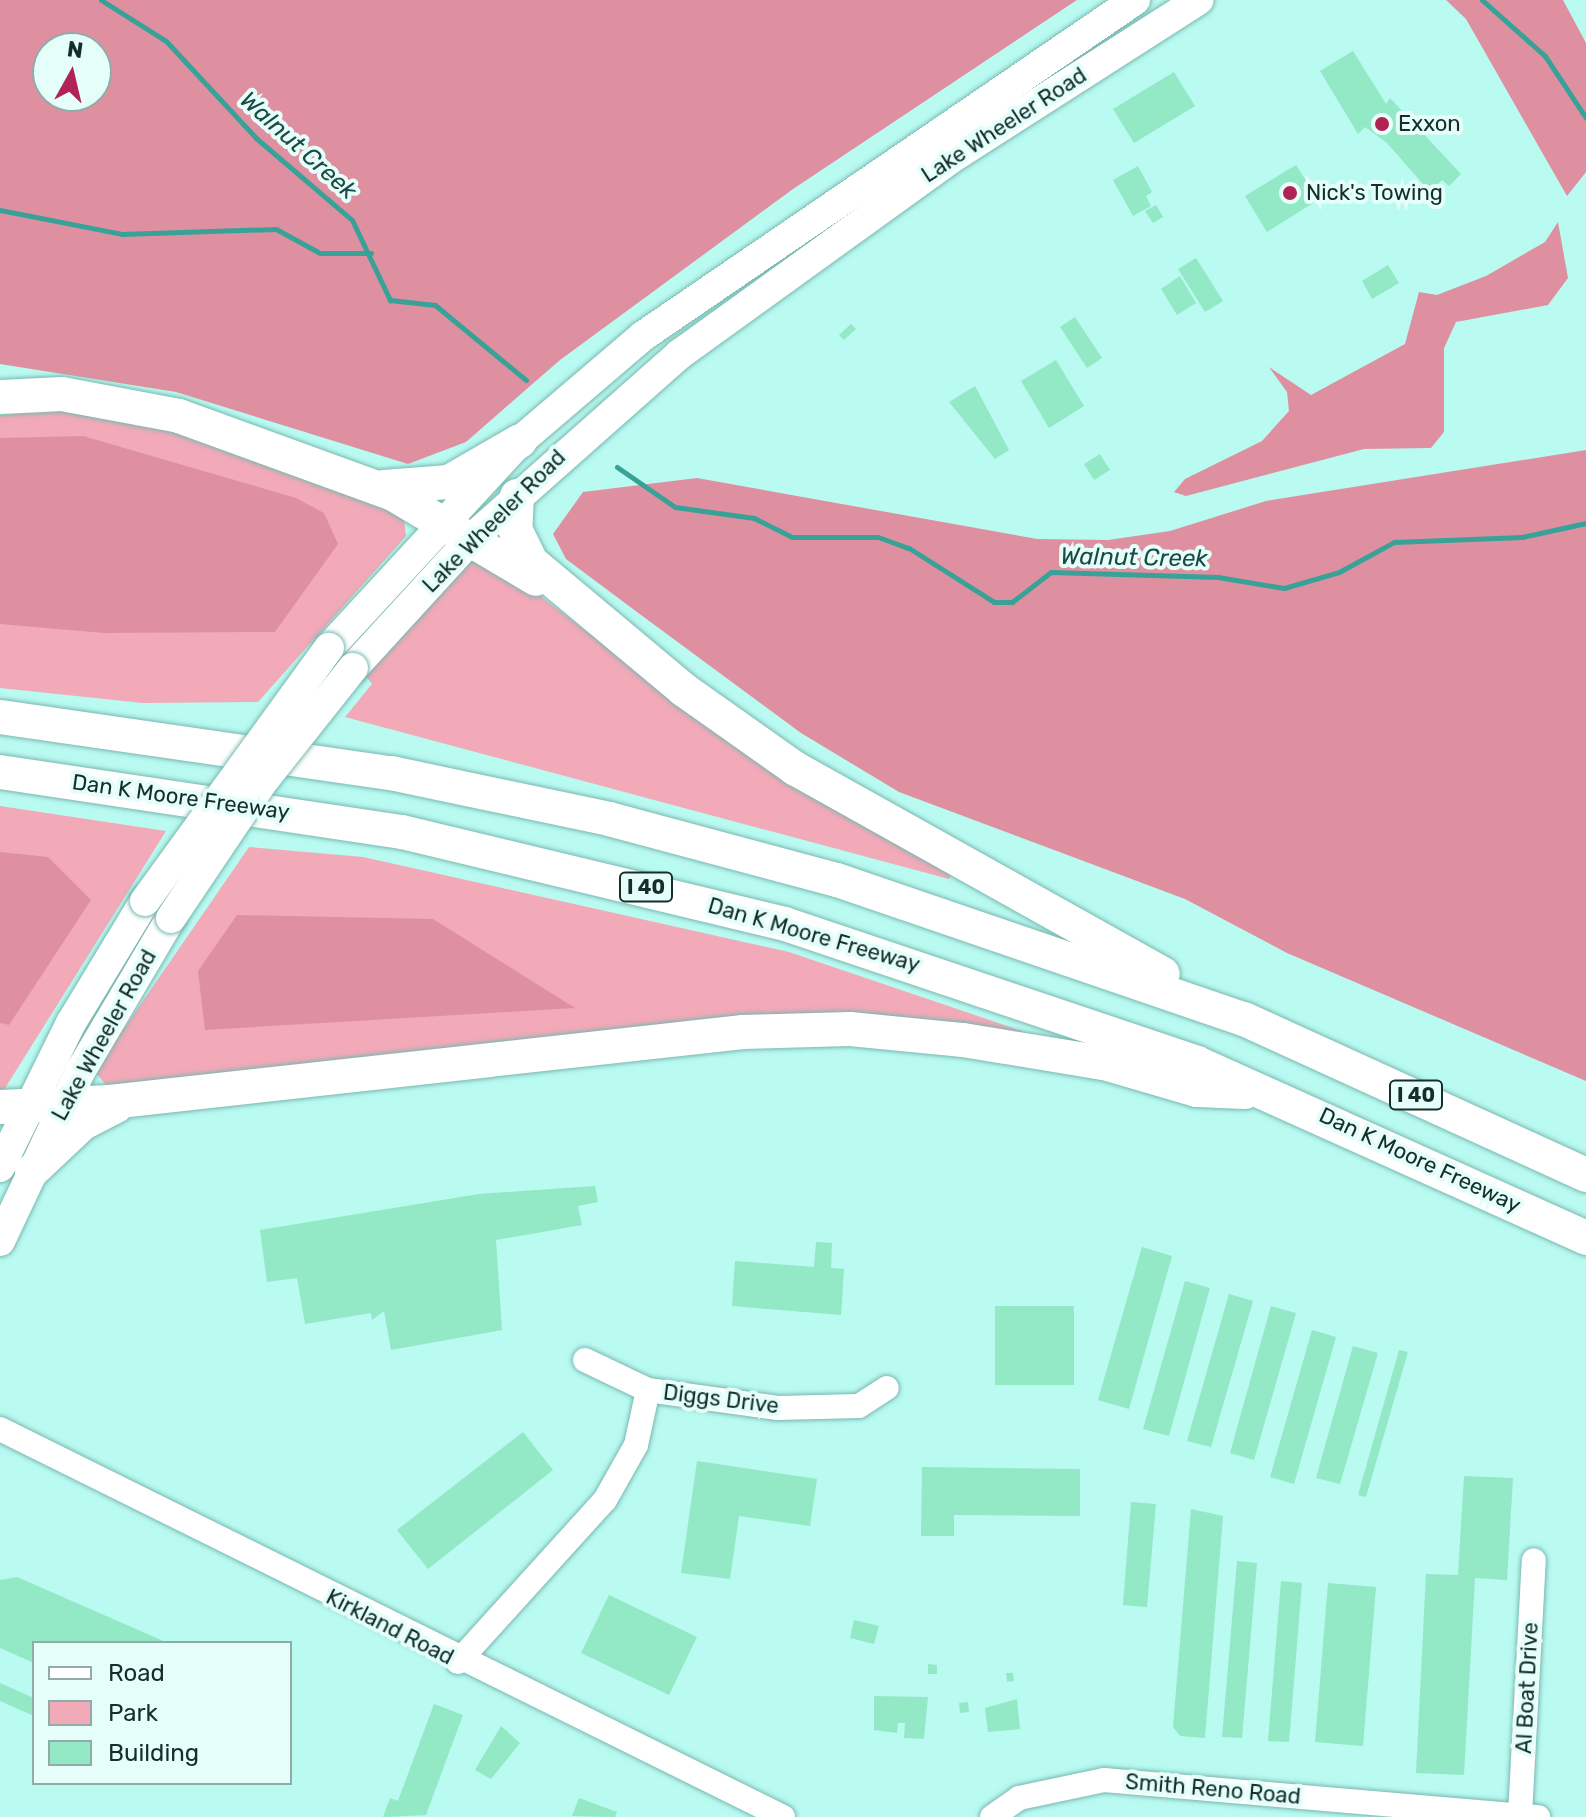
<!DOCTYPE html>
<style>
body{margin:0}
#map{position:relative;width:1586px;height:1817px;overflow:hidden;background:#b9faf1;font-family:Rubik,sans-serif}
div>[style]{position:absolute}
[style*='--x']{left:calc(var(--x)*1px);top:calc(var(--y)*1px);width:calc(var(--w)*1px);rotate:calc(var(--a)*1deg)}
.green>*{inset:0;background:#f2a9b8}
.forest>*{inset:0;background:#df90a0}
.stream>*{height:5px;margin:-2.5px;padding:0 2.5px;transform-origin:2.5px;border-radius:2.5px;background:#38a298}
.building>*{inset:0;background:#93e8c5}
.roads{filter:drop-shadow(0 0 2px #79b8b0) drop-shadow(0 0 2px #79b8b0)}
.minor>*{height:24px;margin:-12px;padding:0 12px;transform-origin:12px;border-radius:12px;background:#fff}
.major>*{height:30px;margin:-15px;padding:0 15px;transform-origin:15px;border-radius:15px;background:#fff}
.highway>*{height:34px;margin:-17px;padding:0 17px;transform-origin:17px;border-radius:17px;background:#fff}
.bridges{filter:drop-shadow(0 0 2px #79b8b0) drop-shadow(0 0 2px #79b8b0)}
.major-bridge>*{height:30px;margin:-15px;padding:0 15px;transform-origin:15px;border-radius:15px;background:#fff}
.dots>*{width:22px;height:22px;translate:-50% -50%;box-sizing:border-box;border:4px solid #e5fefa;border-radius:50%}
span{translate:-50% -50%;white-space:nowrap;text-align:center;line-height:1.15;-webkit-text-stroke:8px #e5fefa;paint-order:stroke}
.shield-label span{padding:2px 6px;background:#e5fefa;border:2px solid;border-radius:6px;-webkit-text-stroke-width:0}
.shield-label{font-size:20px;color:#132e2b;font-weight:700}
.poi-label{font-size:22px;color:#132e2b}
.left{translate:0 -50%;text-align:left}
.street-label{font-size:22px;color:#132e2b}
.water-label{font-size:24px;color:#1c4a45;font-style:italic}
.legend{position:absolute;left:32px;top:1641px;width:260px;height:144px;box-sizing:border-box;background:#e5fefa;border:2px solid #91aba7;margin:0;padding:10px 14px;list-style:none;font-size:24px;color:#132e2b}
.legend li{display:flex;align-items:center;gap:16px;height:40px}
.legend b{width:40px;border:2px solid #91aba7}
.north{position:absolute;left:32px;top:32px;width:80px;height:80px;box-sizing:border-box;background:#e5fefa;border:2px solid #91aba7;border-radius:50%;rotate:8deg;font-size:22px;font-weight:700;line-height:32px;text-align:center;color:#132e2b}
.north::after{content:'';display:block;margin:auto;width:28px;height:36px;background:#b22355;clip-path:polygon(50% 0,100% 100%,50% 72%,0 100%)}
</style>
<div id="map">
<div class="green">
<div style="clip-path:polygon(79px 410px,176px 427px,403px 511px,406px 536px,258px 702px,143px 703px,0 688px,0 415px)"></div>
<div style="clip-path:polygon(472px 559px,521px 581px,741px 750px,951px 874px,949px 879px,345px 717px,372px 684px,365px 675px)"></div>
<div style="clip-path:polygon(0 806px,166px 831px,2px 1093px,0 1093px)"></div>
<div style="clip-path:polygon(249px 847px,363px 857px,789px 952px,1022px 1031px,1019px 1037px,933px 1027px,106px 1085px,97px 1074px,114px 1043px)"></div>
</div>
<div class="forest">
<div style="clip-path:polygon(evenodd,0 0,1077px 0,793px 189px,560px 360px,466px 442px,408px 464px,176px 392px,0 364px,0 0,48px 48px,96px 48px,96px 96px,48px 96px,48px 48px)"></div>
<div style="clip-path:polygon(1446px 0,1563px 0,1586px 43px,1586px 172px,1567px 196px,1466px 19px)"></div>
<div style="clip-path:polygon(1558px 222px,1568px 278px,1548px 305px,1456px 322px,1444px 348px,1444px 432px,1431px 448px,1364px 449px,1186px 496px,1174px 492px,1185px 479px,1262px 441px,1289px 411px,1287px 392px,1269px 367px,1311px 395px,1405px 344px,1419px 292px,1437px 295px,1486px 276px,1545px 242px)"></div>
<div style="clip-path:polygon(83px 436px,296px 498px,324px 513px,338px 544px,275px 632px,104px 633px,0 624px,0 438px)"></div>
<div style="clip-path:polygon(1586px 450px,1586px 1081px,1287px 953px,1185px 899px,899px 792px,801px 733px,637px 612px,566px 559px,553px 534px,583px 492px,697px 478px,1037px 539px,1108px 540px,1170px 531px,1266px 501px)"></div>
<div style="clip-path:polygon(0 852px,48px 857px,91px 900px,9px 1025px,0 1023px)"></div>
<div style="clip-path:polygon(237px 915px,433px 919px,575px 1008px,205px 1030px,198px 971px)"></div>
</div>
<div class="stream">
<div style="--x:101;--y:0;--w:77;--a:32.2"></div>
<div style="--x:166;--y:41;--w:132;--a:47.1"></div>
<div style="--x:256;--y:138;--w:126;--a:40.5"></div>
<div style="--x:352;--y:220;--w:89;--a:64.6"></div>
<div style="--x:390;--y:300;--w:45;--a:6.3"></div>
<div style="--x:435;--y:305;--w:118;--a:39.5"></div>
<div style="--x:1482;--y:0;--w:84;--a:41.6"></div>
<div style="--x:1545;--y:56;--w:74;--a:56.5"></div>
<div style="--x:0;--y:210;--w:124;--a:11.1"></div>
<div style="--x:122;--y:234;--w:154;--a:-1.9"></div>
<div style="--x:276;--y:229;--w:50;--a:28.6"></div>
<div style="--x:320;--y:253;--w:51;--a:0"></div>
<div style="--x:617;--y:467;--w:70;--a:34.6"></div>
<div style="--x:675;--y:507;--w:80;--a:7.9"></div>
<div style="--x:754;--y:518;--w:42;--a:26.6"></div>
<div style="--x:792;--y:537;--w:86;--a:0"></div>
<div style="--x:878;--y:537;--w:33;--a:20"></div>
<div style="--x:909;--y:548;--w:101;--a:32.4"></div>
<div style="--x:994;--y:602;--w:18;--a:0"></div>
<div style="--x:1012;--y:602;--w:49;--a:-37.6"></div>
<div style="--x:1051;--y:572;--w:167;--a:1.7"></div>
<div style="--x:1218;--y:577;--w:67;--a:9.5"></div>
<div style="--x:1284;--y:588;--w:57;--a:-16.2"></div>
<div style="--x:1339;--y:572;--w:63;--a:-28.6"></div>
<div style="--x:1394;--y:542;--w:128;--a:-2.2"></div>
<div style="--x:1522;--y:537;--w:66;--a:-12.3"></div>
</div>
<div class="building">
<div style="clip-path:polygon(1353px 51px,1386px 104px,1390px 98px,1461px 174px,1449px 186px,1442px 180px,1430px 192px,1387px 143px,1365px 127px,1358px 134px,1320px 71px)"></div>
<div style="clip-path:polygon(1174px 72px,1195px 106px,1134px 143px,1113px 109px)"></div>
<div style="clip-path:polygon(1296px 165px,1318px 200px,1267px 232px,1245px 196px)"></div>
<div style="clip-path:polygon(1138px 166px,1152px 192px,1146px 196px,1151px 206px,1133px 216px,1113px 180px)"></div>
<div style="clip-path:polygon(1156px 205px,1163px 217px,1153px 223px,1145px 211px)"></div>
<div style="clip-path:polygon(1196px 258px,1223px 301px,1205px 312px,1178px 269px)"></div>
<div style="clip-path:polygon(1388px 265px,1399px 283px,1372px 299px,1362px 281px)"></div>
<div style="clip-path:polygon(1180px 276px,1196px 303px,1177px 315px,1161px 289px)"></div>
<div style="clip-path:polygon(1075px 317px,1102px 358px,1087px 368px,1060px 327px)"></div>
<div style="clip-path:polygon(851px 324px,856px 329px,844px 340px,839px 335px)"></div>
<div style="clip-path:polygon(1056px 360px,1084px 406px,1049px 428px,1021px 381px)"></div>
<div style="clip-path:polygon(975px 386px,1009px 450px,995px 459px,949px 402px)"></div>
<div style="clip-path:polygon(1100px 454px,1110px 470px,1094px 480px,1084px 464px)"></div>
<div style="clip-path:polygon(595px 1186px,598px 1202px,578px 1206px,582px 1225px,496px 1240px,502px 1330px,391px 1350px,384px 1311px,372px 1320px,371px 1313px,305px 1324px,297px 1278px,267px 1282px,260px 1230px,479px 1194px)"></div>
<div style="clip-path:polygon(816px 1242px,832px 1243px,831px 1268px,844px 1269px,841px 1315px,732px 1306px,735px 1261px,814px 1267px)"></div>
<div style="clip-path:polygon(1142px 1247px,1172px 1256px,1129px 1409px,1098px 1400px)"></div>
<div style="clip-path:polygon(1185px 1281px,1210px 1288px,1169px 1436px,1143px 1429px)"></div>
<div style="clip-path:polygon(1229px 1294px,1253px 1301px,1211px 1447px,1187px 1441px)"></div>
<div style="clip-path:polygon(995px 1306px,1074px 1306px,1074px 1385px,995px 1385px)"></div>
<div style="clip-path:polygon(1271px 1306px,1296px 1313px,1254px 1460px,1230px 1453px)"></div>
<div style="clip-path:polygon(1312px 1330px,1336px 1337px,1294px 1484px,1270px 1477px)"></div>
<div style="clip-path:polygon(1353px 1346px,1378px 1353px,1340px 1484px,1316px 1478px)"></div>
<div style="clip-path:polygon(1399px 1350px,1408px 1352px,1366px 1497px,1358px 1495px)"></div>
<div style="clip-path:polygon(523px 1432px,553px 1470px,428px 1569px,397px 1530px)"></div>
<div style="clip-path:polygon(697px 1461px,817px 1479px,810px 1526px,739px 1516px,730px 1579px,681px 1573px)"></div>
<div style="clip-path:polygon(922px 1467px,1080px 1469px,1080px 1516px,954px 1515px,954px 1536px,921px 1536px)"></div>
<div style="clip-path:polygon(1464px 1476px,1513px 1478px,1507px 1580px,1475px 1578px,1464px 1775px,1416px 1773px,1426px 1574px,1458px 1575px)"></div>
<div style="clip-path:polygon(1131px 1502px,1156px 1504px,1147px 1607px,1123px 1605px)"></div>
<div style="clip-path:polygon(1191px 1509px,1223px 1516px,1205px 1738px,1180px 1736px,1173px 1727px)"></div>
<div style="clip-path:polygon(1237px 1561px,1257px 1563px,1242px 1738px,1222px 1737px)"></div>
<div style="clip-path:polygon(17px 1577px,168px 1643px,34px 1643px,34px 1663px,0 1648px,0 1580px)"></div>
<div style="clip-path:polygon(1281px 1581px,1302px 1583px,1289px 1742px,1268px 1741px)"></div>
<div style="clip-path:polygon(1328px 1583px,1376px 1587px,1363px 1746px,1315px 1742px)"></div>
<div style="clip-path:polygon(609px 1595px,697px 1637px,669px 1695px,581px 1653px)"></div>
<div style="clip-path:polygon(854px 1620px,879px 1626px,874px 1644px,850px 1638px)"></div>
<div style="clip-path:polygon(928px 1664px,937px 1665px,937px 1674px,928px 1674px)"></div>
<div style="clip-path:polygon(1006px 1673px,1013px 1673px,1014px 1681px,1007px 1682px)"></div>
<div style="clip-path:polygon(0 1683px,34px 1698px,34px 1716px,0 1701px)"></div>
<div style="clip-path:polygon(874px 1696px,928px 1697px,924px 1739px,904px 1738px,905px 1723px,898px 1723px,897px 1733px,874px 1730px)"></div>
<div style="clip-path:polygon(1017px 1699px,1020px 1729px,988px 1732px,985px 1708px)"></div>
<div style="clip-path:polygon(968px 1702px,969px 1712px,960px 1713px,959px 1703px)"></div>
<div style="clip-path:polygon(434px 1704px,463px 1715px,426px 1815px,383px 1817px,390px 1798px,398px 1801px)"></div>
<div style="clip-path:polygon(501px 1726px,520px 1743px,491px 1779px,475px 1770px)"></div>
<div style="clip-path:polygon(579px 1798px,617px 1812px,615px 1817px,572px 1816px)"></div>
</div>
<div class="roads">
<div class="minor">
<div style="--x:585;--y:1360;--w:70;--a:25.5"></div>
<div style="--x:0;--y:1429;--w:874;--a:26.36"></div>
<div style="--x:458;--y:1662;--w:219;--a:-47.8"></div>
<div style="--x:605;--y:1500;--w:63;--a:-60.6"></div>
<div style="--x:636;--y:1445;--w:56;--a:-77.7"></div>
<div style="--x:648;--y:1390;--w:131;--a:7.9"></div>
<div style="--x:778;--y:1408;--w:81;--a:-1.4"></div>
<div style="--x:859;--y:1406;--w:33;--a:-33"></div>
<div style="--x:1520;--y:1815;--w:255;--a:-86.9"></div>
<div style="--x:992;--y:1817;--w:33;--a:-35"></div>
<div style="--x:1019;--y:1798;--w:87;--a:-12"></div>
<div style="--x:1104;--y:1780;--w:436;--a:4.9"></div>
</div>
<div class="major">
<div style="--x:329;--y:648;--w:282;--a:-47.3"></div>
<div style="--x:520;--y:441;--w:162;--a:-40.5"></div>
<div style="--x:643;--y:336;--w:596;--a:-34.33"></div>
<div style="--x:353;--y:668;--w:176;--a:-47.5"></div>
<div style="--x:472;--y:538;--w:278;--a:-41.5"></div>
<div style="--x:680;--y:354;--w:333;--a:-35.8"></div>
<div style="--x:950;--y:159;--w:295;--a:-32.6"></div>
<div style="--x:0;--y:1167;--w:161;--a:-63.8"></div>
<div style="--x:71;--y:1023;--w:143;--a:-58.8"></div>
<div style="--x:0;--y:1241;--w:189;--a:-64.7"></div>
<div style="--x:81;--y:1070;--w:177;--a:-59.4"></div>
</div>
<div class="highway">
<div style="--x:0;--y:397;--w:62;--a:-2.8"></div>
<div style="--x:62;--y:394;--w:119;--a:10.6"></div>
<div style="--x:179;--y:416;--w:228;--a:20"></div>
<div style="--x:393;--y:494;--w:166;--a:30.7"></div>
<div style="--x:384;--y:487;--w:65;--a:-4.4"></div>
<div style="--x:449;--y:482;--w:82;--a:-30"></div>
<div style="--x:517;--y:496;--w:33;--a:93"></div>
<div style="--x:515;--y:529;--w:37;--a:64"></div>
<div style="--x:531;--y:562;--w:199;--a:39.9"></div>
<div style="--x:684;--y:690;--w:137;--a:35.2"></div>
<div style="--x:796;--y:769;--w:420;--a:29.2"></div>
<div style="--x:0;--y:717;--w:395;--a:8.2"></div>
<div style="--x:391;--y:773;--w:223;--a:11.9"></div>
<div style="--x:609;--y:819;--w:236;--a:15"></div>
<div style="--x:837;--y:880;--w:430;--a:18.9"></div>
<div style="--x:1244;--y:1019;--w:376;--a:24.5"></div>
<div style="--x:0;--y:772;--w:406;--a:8.5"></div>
<div style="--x:402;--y:832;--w:394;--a:13.5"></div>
<div style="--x:785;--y:924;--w:435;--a:18.6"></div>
<div style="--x:1197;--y:1063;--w:427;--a:24.2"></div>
<div style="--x:0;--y:1107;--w:110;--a:-2.6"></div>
<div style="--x:110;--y:1102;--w:637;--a:-6.31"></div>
<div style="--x:743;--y:1032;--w:107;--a:-1.6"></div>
<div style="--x:850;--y:1029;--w:114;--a:5.6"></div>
<div style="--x:963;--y:1040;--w:143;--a:9.3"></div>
<div style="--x:1104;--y:1063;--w:97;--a:16.2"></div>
<div style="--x:1197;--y:1090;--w:48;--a:2.4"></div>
<div style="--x:32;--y:1171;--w:70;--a:-43.3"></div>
<div style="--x:83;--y:1123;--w:37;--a:-27"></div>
</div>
</div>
<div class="bridges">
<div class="major-bridge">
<div style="--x:145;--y:901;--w:313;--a:-54"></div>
<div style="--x:171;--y:918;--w:161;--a:-56.1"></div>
<div style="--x:261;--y:784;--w:148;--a:-51.6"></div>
</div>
</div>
<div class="dots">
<div style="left:1382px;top:124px;background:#b22355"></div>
<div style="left:1290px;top:193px;background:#b22355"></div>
</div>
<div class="shield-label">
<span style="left:646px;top:887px">I 40</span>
<span style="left:1416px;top:1095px">I 40</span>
</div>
<div class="poi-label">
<span class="left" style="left:1398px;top:124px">Exxon</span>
<span class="left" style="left:1306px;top:193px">Nick's Towing</span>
</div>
<div class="street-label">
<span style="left:1004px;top:125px;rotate:-33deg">Lake Wheeler Road</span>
<span style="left:494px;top:521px;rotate:-45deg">Lake Wheeler Road</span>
<span style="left:181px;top:797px;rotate:8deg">Dan K Moore Freeway</span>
<span style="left:814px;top:935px;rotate:16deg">Dan K Moore Freeway</span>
<span style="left:104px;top:1035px;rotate:-61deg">Lake Wheeler Road</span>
<span style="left:1420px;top:1160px;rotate:25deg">Dan K Moore Freeway</span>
<span style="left:721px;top:1399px;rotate:7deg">Diggs Drive</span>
<span style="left:390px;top:1627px;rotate:27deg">Kirkland Road</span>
<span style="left:1527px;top:1688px;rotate:-87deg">Al Boat Drive</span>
<span style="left:1213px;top:1789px;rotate:5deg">Smith Reno Road</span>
</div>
<div class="water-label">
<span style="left:298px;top:146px;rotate:42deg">Walnut Creek</span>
<span style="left:1134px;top:558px;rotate:1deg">Walnut Creek</span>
</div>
<ul class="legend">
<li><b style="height:10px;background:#fff"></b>Road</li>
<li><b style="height:22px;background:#f2a9b8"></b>Park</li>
<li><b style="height:22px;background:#93e8c5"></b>Building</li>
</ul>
<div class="north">N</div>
</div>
